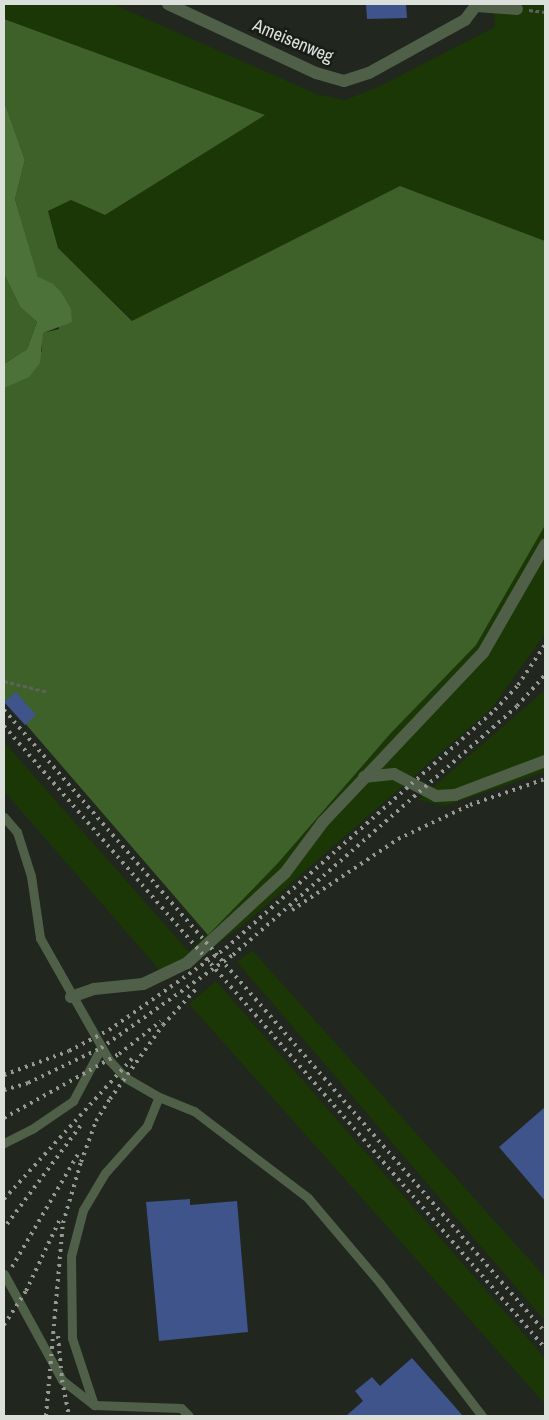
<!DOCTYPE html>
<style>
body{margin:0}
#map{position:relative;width:549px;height:1420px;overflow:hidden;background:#21261f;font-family:"Archivo Narrow",sans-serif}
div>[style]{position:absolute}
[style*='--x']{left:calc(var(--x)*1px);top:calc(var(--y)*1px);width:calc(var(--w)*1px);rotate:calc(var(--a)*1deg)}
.green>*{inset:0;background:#1a3705}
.forest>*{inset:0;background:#3e6129}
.water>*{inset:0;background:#4d7239}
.building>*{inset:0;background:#3e548b}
.path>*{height:2.5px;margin-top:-1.25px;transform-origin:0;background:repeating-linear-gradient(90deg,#5d625c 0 4px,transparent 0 6.5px)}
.lane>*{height:9px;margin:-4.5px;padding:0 4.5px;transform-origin:4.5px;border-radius:4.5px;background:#506048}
.street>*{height:12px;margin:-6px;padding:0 6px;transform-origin:6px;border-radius:6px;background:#506048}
.rail>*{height:4px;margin-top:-2px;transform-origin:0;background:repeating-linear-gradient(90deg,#969a94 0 2.5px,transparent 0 7.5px)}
span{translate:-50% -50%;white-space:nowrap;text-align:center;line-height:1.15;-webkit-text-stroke:5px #181d16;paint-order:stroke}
.street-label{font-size:18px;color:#dce0db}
.frame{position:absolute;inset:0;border:5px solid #dce0db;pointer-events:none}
</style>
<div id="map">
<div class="green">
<div style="clip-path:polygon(4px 4px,113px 4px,319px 95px,345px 100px,380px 86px,495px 27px,493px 4px,545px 4px,545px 241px,400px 186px,133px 321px,58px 248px,48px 211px,71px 200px,105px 215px,265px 115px,4px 19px)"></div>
<div style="clip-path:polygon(545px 524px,545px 634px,492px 708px,243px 925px,168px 980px,4px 791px,4px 742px,189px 952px,278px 863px,390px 734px,476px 645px)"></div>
<div style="clip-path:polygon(545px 690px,545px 772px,445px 806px,418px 800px)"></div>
<div style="clip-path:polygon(252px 950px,545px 1277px,545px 1321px,237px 962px)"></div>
<div style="clip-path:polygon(216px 981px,545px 1358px,545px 1404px,189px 1004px)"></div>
</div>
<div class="forest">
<div style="clip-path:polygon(4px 19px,265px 115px,105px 215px,71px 200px,48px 211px,58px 248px,132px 321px,400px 186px,545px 241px,544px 527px,476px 645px,390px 734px,278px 863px,208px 935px,4px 699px,4px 388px,42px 351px,42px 333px,59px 329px,52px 283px,38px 278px,15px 199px,25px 160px,4px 101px)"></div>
<div style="clip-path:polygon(4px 274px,20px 307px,37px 322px,27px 349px,4px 364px)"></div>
</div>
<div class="water">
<div style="clip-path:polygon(4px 101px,25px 160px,15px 199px,38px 277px,52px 283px,61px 292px,71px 309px,72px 322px,43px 333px,40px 363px,29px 377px,4px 388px,4px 364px,27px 349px,37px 322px,20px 307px,4px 274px)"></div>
</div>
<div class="building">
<div style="clip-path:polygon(366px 4px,406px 4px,407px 18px,367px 19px)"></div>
<div style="clip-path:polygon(16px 692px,36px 715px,25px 725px,4px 702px)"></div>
<div style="clip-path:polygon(545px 1107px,545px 1201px,499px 1147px)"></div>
<div style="clip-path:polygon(190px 1199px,190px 1205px,237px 1201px,248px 1332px,159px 1341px,146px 1202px)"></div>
<div style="clip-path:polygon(412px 1358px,463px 1416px,346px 1416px,363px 1401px,355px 1391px,372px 1377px,380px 1386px)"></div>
</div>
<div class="path">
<div style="--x:529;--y:10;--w:16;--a:7"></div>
<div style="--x:4;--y:681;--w:45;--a:14"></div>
</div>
<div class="lane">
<div style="--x:4;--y:817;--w:20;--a:49"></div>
<div style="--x:17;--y:832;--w:46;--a:72.3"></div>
<div style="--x:31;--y:876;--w:63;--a:81.7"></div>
<div style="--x:40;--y:938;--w:140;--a:60.5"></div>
<div style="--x:109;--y:1060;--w:25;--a:47"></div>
<div style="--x:126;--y:1078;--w:38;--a:30"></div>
<div style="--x:159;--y:1097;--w:38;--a:22"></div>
<div style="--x:194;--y:1111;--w:143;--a:37.3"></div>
<div style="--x:308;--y:1198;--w:111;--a:49.7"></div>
<div style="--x:380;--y:1283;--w:168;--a:52.5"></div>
<div style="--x:4;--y:1143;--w:31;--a:-27"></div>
<div style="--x:32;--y:1129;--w:50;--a:-34.3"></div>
<div style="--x:73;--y:1101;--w:60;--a:-62.2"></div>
<div style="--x:4;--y:1274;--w:121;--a:61.3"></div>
<div style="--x:62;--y:1380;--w:41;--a:38"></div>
<div style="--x:94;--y:1405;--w:87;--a:2"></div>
<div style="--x:181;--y:1408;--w:11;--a:45"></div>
<div style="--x:94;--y:1405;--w:71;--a:-108.2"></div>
<div style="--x:72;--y:1338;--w:82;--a:-90.7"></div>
<div style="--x:71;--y:1256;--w:48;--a:-75.4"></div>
<div style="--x:83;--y:1210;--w:43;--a:-59.3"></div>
<div style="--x:105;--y:1173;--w:63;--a:-48.2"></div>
<div style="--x:147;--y:1126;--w:31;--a:-68"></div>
</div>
<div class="street">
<div style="--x:168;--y:4;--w:163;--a:25"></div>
<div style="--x:316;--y:73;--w:29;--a:16"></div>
<div style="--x:344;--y:81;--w:26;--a:-18"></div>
<div style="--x:369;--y:73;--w:110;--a:-28.9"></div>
<div style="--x:465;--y:20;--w:20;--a:-53"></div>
<div style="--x:477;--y:6;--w:40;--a:4.3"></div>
<div style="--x:364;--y:777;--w:30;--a:-6"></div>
<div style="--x:394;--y:774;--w:47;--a:27.6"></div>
<div style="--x:436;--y:796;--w:19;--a:-3"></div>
<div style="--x:455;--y:795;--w:96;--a:-20.7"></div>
<div style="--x:71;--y:997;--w:24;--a:-19"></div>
<div style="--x:94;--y:989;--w:49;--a:-5.8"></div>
<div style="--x:143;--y:984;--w:49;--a:-25.5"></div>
<div style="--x:187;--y:963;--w:133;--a:-42.6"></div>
<div style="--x:285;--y:873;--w:64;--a:-53.3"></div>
<div style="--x:323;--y:822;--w:233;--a:-46.6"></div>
<div style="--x:483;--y:653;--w:125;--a:-60.1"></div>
</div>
<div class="rail">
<div style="--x:4;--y:710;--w:824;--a:48.98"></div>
<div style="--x:4;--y:726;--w:824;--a:48.98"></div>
<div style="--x:292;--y:910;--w:128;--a:-33.8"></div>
<div style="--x:398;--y:839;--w:80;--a:-25.3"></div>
<div style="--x:470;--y:805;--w:79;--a:-19.1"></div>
<div style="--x:4;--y:1075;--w:69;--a:-20.3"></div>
<div style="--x:69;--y:1051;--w:45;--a:-27.7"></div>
<div style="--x:109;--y:1030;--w:143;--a:-35"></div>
<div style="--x:226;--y:948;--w:359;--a:-41.5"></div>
<div style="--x:495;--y:710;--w:34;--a:-47"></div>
<div style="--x:518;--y:685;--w:48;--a:-56"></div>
<div style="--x:4;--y:1090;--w:25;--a:-16"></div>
<div style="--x:28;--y:1083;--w:81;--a:-25.6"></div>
<div style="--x:101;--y:1048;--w:161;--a:-35.2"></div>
<div style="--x:233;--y:955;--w:378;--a:-41.2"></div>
<div style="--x:517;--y:706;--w:42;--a:-47.9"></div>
<div style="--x:4;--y:1118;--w:132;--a:-29.1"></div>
<div style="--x:119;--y:1054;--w:53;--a:-38.2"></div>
<div style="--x:4;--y:1199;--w:190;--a:-47.6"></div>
<div style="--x:7;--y:1224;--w:124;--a:-53.2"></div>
<div style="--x:12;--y:1267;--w:131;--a:-59.7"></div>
<div style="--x:4;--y:1325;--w:40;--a:-57.1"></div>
<div style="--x:26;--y:1291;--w:80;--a:-64.7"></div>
<div style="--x:58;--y:1336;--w:44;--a:84.8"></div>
<div style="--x:62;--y:1380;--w:37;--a:79"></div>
<div style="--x:46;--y:1416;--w:194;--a:-85"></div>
<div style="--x:63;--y:1223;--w:64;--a:-73.6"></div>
<div style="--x:81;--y:1162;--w:44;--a:-69.9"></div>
<div style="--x:96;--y:1121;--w:26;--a:-58"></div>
<div style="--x:110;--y:1099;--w:91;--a:-54.4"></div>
<div style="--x:163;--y:1025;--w:52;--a:-47.4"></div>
</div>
<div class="street-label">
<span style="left:293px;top:41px;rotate:23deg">Ameisenweg</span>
</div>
<div class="frame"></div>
</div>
